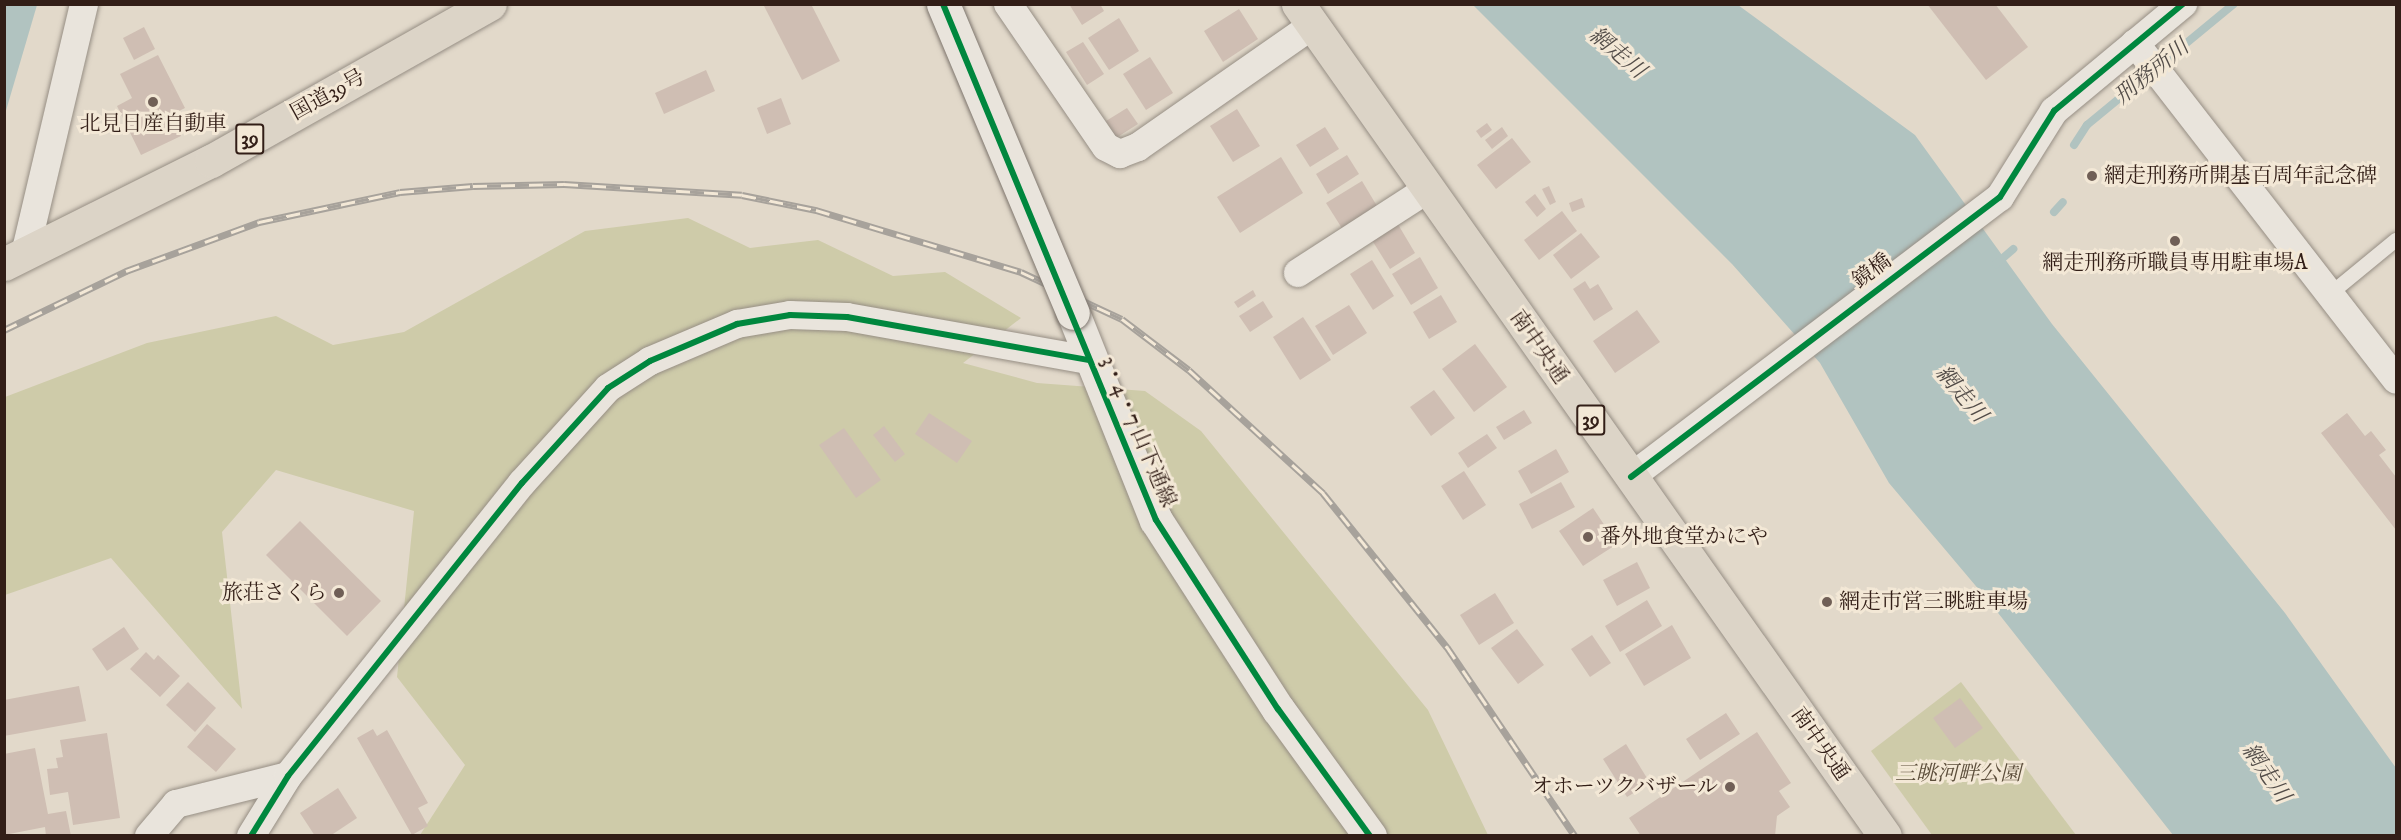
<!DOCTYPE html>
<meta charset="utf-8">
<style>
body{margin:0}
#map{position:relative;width:2401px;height:840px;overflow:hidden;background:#e2d9ca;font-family:"IM FELL DW Pica","Noto Serif JP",serif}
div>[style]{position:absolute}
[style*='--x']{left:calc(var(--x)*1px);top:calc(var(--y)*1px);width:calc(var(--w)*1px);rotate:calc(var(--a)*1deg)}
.green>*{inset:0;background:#cecba9}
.water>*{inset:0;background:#b1c3c0}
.stream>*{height:8px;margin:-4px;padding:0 4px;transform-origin:4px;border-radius:4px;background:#b1c3c0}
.building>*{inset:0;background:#cfbeb3}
.roads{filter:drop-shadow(0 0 2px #968e84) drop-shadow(0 0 2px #968e84)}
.lane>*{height:14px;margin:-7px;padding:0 7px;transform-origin:7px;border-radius:7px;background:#e9e4dc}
.street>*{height:28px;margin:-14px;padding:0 14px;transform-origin:14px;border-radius:14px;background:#e9e4dc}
.secondary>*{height:33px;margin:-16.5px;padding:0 16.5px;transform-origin:16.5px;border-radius:16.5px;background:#e9e4dc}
.highway>*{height:33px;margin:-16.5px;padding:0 16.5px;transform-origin:16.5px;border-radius:16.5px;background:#dcd4c7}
.rail>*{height:7px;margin-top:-3.5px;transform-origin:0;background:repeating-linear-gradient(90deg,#f3e8d6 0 14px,#a7a29b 0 28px);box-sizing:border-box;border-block:2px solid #a7a29b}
.bridges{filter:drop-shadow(0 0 2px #7c746c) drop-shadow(0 0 2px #7c746c)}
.secondary-bridge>*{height:33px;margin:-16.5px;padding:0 16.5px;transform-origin:16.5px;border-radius:16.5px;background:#e9e4dc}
.cycleway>*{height:6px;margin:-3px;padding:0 3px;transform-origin:3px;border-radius:3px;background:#00873e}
.dots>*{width:16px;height:16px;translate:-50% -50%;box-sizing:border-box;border:3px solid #f3e8d6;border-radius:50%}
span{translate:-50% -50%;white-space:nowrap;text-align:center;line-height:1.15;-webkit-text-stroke:6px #f3e8d6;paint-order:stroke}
.shield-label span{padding:2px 4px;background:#f3e8d6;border:2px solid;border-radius:4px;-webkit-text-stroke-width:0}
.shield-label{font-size:20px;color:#321e17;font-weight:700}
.street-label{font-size:21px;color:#321e17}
.poi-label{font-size:21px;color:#321e17}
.left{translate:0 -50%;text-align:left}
.right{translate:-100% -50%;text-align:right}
.park-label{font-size:21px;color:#5c4e3b;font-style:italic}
.water-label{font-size:22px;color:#524c48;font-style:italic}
.frame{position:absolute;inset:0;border:6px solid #321e17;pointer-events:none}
</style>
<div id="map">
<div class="green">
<div style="clip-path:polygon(688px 218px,750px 248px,818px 240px,893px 276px,945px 272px,1021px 318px,963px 363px,1037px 383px,1145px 391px,1201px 431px,1428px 710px,1488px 835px,420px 835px,465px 765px,397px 677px,414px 511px,276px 470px,222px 532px,242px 709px,111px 558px,5px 595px,5px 397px,147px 343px,276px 316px,333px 345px,404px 332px,585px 231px)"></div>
<div style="clip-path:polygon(1961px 682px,2076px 835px,1932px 835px,1871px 751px)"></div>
</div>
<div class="water">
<div style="clip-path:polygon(5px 4px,37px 5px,5px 114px,4px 5px)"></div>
<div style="clip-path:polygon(1473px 5px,1738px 5px,1915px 135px,2052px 324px,2285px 613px,2396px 768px,2396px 835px,2173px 835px,1991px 604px,1889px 483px,1820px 363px,1732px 264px)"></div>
</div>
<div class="stream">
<div style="--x:2074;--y:145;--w:24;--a:-57"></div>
<div style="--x:2087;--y:125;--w:190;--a:-39.5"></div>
<div style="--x:2054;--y:212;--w:13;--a:-48"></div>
<div style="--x:1996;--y:264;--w:23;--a:-41"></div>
</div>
<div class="building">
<div style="clip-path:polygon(763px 4px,811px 4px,840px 61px,802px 80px)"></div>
<div style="clip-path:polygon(1069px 4px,1100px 4px,1104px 11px,1082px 25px)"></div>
<div style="clip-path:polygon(1927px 4px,1995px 4px,2028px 47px,1986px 80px)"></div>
<div style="clip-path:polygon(1239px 9px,1258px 39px,1223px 62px,1204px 31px)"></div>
<div style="clip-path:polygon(1119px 18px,1139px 51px,1109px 70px,1088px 38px)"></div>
<div style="clip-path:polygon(144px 27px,155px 49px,134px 60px,123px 38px)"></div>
<div style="clip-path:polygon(1083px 42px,1104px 74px,1087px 85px,1066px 52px)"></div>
<div style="clip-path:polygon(158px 55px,185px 108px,171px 115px,181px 136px,141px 155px,117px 106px,132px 98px,120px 74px)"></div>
<div style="clip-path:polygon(1150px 57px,1173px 93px,1146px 110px,1123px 74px)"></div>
<div style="clip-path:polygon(706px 70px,715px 91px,664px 114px,655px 93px)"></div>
<div style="clip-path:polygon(781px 98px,791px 124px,767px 134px,757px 108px)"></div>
<div style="clip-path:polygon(1127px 108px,1138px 124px,1116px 138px,1106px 121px)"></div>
<div style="clip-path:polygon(1237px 109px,1260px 146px,1233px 162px,1210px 126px)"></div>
<div style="clip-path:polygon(1487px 123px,1492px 130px,1481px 138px,1476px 131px)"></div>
<div style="clip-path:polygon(1325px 127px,1339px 149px,1310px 167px,1296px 145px)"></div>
<div style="clip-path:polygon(1502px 127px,1508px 136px,1492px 149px,1485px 140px)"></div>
<div style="clip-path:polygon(1512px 138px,1531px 162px,1496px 189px,1477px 165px)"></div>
<div style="clip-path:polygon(1347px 155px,1359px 174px,1328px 194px,1316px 174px)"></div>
<div style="clip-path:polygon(1281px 157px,1303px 193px,1240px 233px,1217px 197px)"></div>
<div style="clip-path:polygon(1362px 181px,1380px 211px,1345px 233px,1326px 203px)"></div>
<div style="clip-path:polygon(1549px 186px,1556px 202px,1550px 205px,1542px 189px)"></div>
<div style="clip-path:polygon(1535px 194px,1546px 209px,1537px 217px,1525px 202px)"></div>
<div style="clip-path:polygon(1582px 198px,1585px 207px,1572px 212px,1569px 203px)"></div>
<div style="clip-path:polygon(1562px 211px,1577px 231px,1539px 260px,1524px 240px)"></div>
<div style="clip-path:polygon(1396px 221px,1415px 253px,1390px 269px,1370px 237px)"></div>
<div style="clip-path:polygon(1581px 233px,1600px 257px,1571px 279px,1553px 255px)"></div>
<div style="clip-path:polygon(1420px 257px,1438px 288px,1411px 305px,1392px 274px)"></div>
<div style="clip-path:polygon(1372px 260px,1394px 296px,1373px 310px,1350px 274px)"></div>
<div style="clip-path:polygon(1585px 281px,1590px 289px,1598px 284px,1613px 309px,1594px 321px,1573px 289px)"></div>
<div style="clip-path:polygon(1253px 290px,1256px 296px,1238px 308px,1234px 302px)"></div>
<div style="clip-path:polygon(1441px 295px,1457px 322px,1429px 339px,1413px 312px)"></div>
<div style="clip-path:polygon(1263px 301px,1273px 317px,1250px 332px,1239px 316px)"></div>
<div style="clip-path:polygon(1349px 305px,1367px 333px,1333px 355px,1315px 326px)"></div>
<div style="clip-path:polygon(1637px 310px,1660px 342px,1615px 373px,1593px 341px)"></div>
<div style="clip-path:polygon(1303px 317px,1331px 360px,1300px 380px,1273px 337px)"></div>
<div style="clip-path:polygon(1475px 344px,1507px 387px,1474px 412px,1442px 369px)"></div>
<div style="clip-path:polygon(1434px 390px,1455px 418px,1431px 436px,1410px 407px)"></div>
<div style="clip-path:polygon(1524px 410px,1532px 423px,1504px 440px,1496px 427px)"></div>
<div style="clip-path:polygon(929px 413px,972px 441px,957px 463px,915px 434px)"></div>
<div style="clip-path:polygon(2347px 413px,2365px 436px,2371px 431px,2386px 450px,2379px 455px,2396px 477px,2396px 530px,2321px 433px)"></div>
<div style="clip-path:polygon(884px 426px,905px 454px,895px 462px,873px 435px)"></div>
<div style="clip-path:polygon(844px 428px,881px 480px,856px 498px,819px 445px)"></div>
<div style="clip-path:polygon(1487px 434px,1497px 448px,1468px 468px,1458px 453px)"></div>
<div style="clip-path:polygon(1556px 449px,1569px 472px,1531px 494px,1518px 471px)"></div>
<div style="clip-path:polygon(1464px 471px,1486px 505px,1463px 520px,1441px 486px)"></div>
<div style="clip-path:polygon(1561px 482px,1575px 507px,1532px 529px,1519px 504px)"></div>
<div style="clip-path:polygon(1593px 508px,1617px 544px,1583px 566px,1559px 531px)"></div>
<div style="clip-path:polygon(300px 521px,381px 601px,347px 636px,266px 555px)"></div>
<div style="clip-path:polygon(1637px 562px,1650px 588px,1617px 606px,1603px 580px)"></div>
<div style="clip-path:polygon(1495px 593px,1514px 623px,1479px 645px,1460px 615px)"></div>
<div style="clip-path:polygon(1647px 600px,1662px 626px,1620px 652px,1605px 626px)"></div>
<div style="clip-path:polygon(1672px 625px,1691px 658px,1644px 686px,1625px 654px)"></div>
<div style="clip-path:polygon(124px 627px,139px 649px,107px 671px,92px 649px)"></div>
<div style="clip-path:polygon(1517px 629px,1544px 665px,1518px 684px,1491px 648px)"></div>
<div style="clip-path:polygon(1592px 635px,1611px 663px,1590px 677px,1571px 649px)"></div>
<div style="clip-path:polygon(146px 652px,154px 660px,158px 655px,180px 676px,160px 697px,130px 669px)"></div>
<div style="clip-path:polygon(188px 682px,216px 708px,195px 732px,166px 705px)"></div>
<div style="clip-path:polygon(79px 686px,86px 721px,4px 736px,4px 700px)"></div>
<div style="clip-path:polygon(1960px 698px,1983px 728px,1955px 748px,1933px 718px)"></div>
<div style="clip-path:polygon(1726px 713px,1740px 734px,1700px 760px,1686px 739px)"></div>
<div style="clip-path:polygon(207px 724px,236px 749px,216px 772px,187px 747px)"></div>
<div style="clip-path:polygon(373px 729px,377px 736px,387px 730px,428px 803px,418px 808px,428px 826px,412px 835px,357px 738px)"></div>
<div style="clip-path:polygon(1757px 732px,1791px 783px,1779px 791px,1790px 807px,1777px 816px,1775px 836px,1641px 836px,1629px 818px)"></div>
<div style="clip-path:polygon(107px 733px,120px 818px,73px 825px,68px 792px,50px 795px,47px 769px,58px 768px,56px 758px,63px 757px,60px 740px)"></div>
<div style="clip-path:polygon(1626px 744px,1650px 783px,1627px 797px,1603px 759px)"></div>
<div style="clip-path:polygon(35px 748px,48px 814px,66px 811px,71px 836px,46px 836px,45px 827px,4px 835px,4px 754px)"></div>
<div style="clip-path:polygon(338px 788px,357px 818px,330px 836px,315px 836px,300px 813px)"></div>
</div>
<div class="roads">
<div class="lane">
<div style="--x:2329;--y:295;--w:87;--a:-39.4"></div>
</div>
<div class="street">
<div style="--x:1008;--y:4;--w:173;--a:55.6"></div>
<div style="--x:1106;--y:147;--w:16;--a:27"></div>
<div style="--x:1120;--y:154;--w:19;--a:-21"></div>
<div style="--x:1138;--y:147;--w:213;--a:-34.9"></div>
<div style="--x:2135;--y:43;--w:426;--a:52.2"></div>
<div style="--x:25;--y:254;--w:257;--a:-76.7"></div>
<div style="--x:1298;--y:273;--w:155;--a:-32.9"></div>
<div style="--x:1631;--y:477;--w:463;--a:-37.2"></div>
<div style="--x:2000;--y:197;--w:102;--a:-57.9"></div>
<div style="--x:2054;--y:111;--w:168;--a:-39.7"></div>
<div style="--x:149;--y:836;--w:42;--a:-49.8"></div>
<div style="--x:176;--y:804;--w:115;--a:-14"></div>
<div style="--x:251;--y:836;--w:70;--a:-58.3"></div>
<div style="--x:288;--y:776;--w:375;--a:-51.4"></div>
<div style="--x:522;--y:483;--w:128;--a:-47.8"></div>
<div style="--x:608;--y:388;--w:50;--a:-32.7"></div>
<div style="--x:650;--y:361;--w:95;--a:-23"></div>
<div style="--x:737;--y:324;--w:54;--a:-9.6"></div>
<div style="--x:790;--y:315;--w:57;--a:2"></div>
<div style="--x:847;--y:317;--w:246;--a:10.1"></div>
</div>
<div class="secondary">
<div style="--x:1073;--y:313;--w:223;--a:68.2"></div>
<div style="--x:1156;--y:520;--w:225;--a:57.2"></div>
<div style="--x:1278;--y:709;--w:157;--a:54.1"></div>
</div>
<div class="highway">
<div style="--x:1298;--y:4;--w:1018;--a:54.8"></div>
<div style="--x:4;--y:264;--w:231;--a:-26.5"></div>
<div style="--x:211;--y:161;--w:320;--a:-29.4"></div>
</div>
</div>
<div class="rail">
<div style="--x:4;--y:330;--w:136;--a:-25.8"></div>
<div style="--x:126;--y:271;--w:142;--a:-20.2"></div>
<div style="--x:259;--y:222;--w:144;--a:-12"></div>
<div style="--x:400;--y:192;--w:73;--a:-4.7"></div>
<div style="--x:473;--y:186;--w:91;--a:-1.3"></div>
<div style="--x:564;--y:184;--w:178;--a:3.5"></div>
<div style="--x:742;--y:195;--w:76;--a:11.5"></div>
<div style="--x:816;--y:210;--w:214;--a:16.8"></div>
<div style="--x:1021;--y:272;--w:111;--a:25"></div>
<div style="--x:1122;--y:319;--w:84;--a:37.3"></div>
<div style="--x:1189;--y:370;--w:182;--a:42.5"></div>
<div style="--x:1323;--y:493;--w:198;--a:51.2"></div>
<div style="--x:1447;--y:647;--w:228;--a:55.9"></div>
</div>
<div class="bridges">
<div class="secondary-bridge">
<div style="--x:943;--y:4;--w:335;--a:67.2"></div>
</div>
</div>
<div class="cycleway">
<div style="--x:943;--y:4;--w:558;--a:67.57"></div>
<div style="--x:1156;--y:520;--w:225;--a:57.2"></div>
<div style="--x:1278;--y:709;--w:157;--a:54.1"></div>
<div style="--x:1631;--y:477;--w:463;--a:-37.2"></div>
<div style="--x:2000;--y:197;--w:102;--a:-57.9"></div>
<div style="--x:2054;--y:111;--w:168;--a:-39.7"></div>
<div style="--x:251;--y:836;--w:70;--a:-58.3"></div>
<div style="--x:288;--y:776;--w:375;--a:-51.4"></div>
<div style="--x:522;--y:483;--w:128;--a:-47.8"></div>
<div style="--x:608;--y:388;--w:50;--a:-32.7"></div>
<div style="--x:650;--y:361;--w:95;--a:-23"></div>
<div style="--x:737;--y:324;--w:54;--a:-9.6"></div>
<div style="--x:790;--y:315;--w:57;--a:2"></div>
<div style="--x:847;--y:317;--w:246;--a:10.1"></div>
</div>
<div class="dots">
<div style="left:153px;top:102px;background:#705f56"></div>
<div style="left:2092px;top:176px;background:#705f56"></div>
<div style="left:2175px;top:241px;background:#705f56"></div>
<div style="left:1588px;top:537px;background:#705f56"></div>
<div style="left:339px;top:593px;background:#705f56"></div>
<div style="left:1827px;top:602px;background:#705f56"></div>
<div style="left:1730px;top:787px;background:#705f56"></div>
</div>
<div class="shield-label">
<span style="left:250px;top:139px">39</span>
<span style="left:1591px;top:420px">39</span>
</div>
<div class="street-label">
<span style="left:328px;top:95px;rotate:-29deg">国道39号</span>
<span style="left:1872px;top:271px;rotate:-36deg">鏡橋</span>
<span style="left:1539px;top:347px;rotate:55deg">南中央通</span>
<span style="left:1138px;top:432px;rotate:67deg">3・4・7 山下通線</span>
<span style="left:1820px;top:744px;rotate:55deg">南中央通</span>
</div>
<div class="poi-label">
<span style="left:153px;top:124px">北見日産自動車</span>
<span class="left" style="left:2104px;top:176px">網走刑務所開基百周年記念碑</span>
<span style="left:2175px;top:263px">網走刑務所職員専用駐車場A</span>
<span class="left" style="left:1600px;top:537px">番外地食堂かにや</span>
<span class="right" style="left:327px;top:593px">旅荘さくら</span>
<span class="left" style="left:1839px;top:602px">網走市営三眺駐車場</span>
<span class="right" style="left:1718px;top:787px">オホーツクバザール</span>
</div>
<div class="park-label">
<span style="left:1958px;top:774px">三眺河畔公園</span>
</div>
<div class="water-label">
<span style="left:1617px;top:53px;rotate:40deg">網走川</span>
<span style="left:2152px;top:72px;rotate:-39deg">刑務所川</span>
<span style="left:1961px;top:394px;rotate:50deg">網走川</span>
<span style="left:2266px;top:773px;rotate:55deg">網走川</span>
</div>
<div class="frame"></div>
</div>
